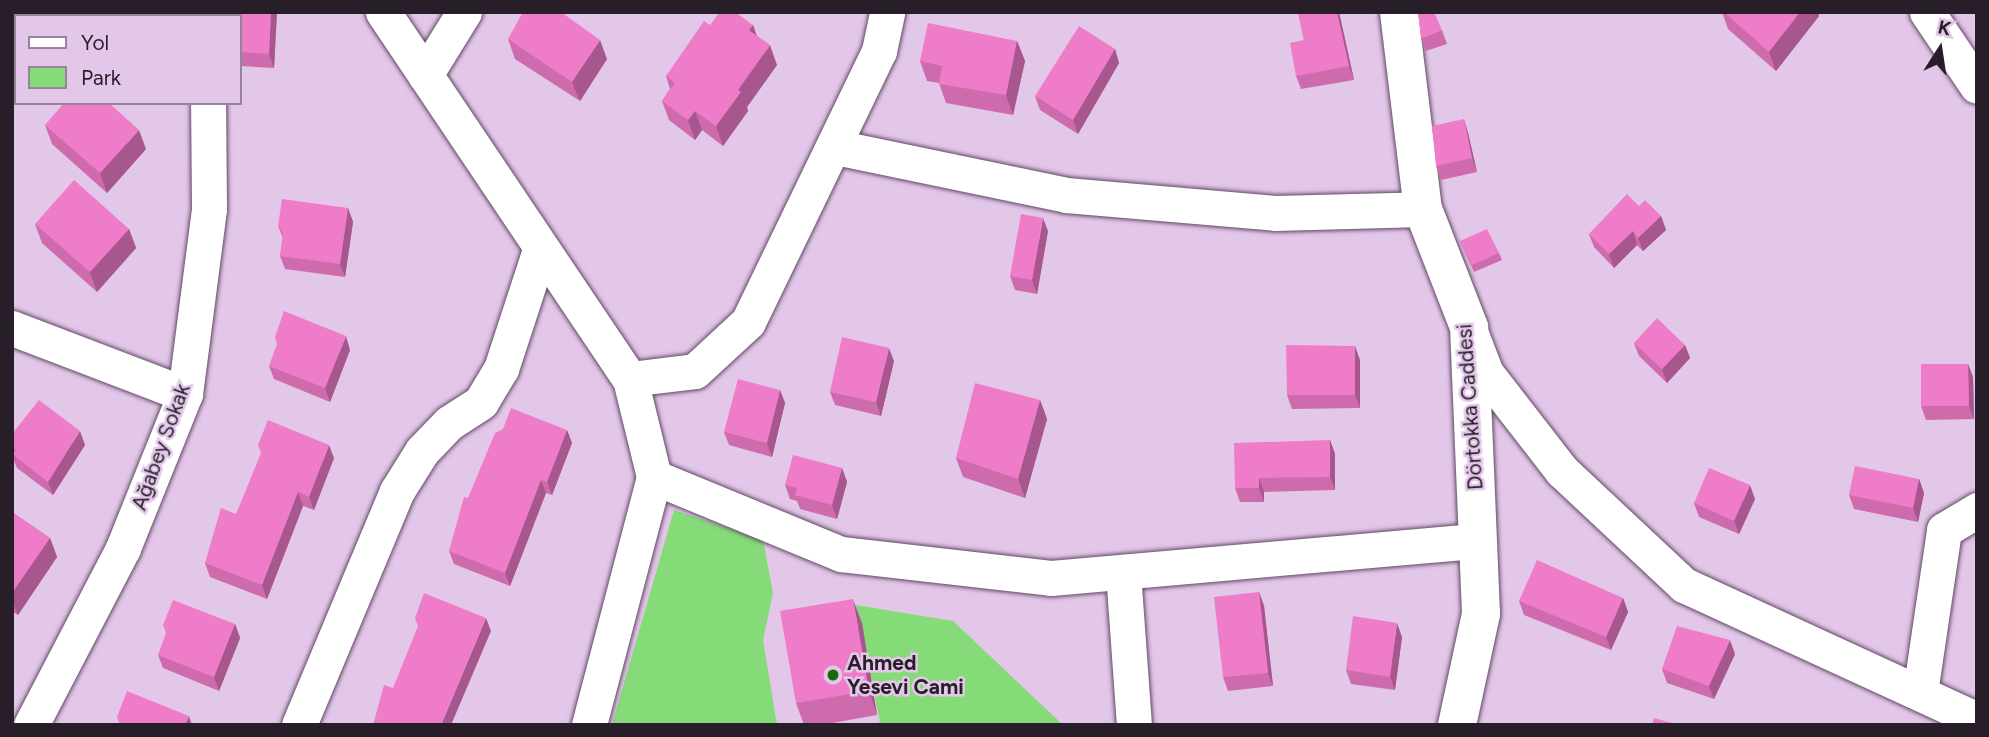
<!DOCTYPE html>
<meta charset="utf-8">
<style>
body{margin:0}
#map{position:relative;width:1989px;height:737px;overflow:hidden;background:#e3c7e8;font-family:Figtree,sans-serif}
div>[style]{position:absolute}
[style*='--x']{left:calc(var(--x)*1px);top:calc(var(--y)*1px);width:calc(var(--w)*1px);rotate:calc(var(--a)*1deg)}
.green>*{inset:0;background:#84db77}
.roads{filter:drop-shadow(0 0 2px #614965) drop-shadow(0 0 2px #614965)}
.street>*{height:35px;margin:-17.5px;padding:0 17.5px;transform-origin:17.5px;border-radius:17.5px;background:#fff}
.secondary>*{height:38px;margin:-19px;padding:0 19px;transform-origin:19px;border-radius:19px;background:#fff}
.wall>*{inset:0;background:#ce6bad}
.shaded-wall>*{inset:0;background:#a7578d}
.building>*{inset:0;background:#ef7cc9}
.dots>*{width:19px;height:19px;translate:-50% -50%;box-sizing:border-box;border:4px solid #e3c7e8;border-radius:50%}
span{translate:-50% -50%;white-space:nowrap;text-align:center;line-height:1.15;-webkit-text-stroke:5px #e3c7e8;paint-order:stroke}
.street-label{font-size:21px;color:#281e2a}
.poi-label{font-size:21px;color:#281e2a;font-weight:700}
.left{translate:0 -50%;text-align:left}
.frame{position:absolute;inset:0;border:14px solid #281e2a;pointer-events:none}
.legend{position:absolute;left:14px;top:14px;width:228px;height:91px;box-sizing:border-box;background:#e3c7e8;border:2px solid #98839c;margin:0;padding:9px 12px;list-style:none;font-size:21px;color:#281e2a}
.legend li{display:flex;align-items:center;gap:14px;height:35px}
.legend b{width:35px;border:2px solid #98839c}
.north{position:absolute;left:1905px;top:14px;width:70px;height:70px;-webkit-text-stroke:5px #e3c7e8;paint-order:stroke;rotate:12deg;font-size:19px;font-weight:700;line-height:28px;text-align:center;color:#281e2a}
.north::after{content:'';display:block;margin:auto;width:24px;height:32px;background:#281e2a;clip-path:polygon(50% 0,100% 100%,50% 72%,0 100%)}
</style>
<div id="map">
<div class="green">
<div style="clip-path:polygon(674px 510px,763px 540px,773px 593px,763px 640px,777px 725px,612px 725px)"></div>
<div style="clip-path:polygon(856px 605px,953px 621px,1063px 725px,873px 725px,880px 722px)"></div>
</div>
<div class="roads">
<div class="street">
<div style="--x:383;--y:12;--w:442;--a:56.1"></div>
<div style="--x:630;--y:379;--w:101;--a:76.2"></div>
<div style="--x:654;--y:477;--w:256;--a:104.7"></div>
<div style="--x:1927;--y:12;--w:89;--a:56"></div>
<div style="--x:211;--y:16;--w:4;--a:-90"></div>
<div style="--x:425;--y:75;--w:74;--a:-58.2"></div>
<div style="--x:835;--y:147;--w:236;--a:11.7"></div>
<div style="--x:1066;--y:195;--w:210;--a:4.9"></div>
<div style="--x:1275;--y:213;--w:148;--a:-1.5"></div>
<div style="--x:12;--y:328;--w:185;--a:20.9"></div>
<div style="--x:1471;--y:334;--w:42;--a:69"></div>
<div style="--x:1486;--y:373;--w:124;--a:52.2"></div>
<div style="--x:1562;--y:471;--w:167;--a:43.1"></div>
<div style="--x:1684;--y:585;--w:323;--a:24.7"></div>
<div style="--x:630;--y:379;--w:65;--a:-7"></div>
<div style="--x:695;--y:371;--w:72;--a:-42.8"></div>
<div style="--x:748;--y:322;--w:301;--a:-64.2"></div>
<div style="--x:879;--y:51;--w:40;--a:-78"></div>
<div style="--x:654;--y:477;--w:202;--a:22.4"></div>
<div style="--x:841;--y:554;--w:211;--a:6.5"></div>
<div style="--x:1051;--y:578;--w:428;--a:-5"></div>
<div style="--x:1123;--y:572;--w:153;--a:85.9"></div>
<div style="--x:1920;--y:693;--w:165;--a:-81.6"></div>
<div style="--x:1944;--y:530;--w:39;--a:-31"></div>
<div style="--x:31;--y:725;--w:199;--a:-62.5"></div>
<div style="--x:123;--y:548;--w:166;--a:-68.1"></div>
<div style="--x:185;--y:394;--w:187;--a:-82.6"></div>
<div style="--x:209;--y:209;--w:106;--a:-90.5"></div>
<div style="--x:299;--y:725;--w:254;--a:-67.3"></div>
<div style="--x:397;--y:491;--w:47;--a:-58"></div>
<div style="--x:422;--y:451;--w:39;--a:-46"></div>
<div style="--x:449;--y:423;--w:38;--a:-33"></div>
<div style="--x:481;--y:402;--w:39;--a:-59"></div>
<div style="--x:501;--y:369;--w:125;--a:-71.9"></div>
</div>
<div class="secondary">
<div style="--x:1399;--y:12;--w:198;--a:83.1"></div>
<div style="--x:1423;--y:209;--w:127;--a:68.7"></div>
<div style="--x:1469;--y:327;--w:287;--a:87.6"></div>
<div style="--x:1481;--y:614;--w:114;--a:102.2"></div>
</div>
</div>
<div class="wall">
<div style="clip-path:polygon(277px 12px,274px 68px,240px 66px,240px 16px)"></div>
<div style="clip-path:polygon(1298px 12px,1339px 12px,1354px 80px,1301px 89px,1296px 76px,1304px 40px)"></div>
<div style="clip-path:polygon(1722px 12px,1818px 12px,1819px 16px,1776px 71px,1728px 29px)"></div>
<div style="clip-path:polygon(710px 25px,753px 25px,756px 36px,777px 65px,747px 107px,748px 111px,723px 146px,702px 130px,695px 140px,669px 120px,662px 101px,670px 89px,666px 76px)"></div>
<div style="clip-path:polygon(1442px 30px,1447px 44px,1426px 51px,1421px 38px)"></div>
<div style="clip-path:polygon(508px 39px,607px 59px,580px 101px,515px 59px)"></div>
<div style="clip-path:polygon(1017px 41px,1025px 61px,1013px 115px,946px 103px,939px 83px,927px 81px,920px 61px)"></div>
<div style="clip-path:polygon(1115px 49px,1119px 63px,1078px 134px,1040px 110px,1035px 96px)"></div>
<div style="clip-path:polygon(1464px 119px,1468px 133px,1477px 172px,1441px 180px,1436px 166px)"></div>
<div style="clip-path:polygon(45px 125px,146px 149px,107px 193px,52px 144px)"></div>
<div style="clip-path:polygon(1639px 206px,1661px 216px,1666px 230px,1643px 251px,1637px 245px,1614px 268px,1594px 247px,1589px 234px)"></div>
<div style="clip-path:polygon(348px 208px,353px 222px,345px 277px,285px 269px,280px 256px,283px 238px,278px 226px)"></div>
<div style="clip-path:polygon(35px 224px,129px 229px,136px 248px,97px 292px,42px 243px)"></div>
<div style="clip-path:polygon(1048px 231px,1037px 294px,1015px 290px,1010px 276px)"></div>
<div style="clip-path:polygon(1460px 241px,1499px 253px,1502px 260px,1474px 272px)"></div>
<div style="clip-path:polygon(1634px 343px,1685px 345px,1690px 358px,1667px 383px,1639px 356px)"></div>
<div style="clip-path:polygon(350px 350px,330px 402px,274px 379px,269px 366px)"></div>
<div style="clip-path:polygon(1360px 360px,1360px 408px,1292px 409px,1287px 395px)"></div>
<div style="clip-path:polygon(894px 361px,881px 416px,835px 405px,830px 392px)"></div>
<div style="clip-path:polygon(1968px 364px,1973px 377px,1974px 419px,1926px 420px,1921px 406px)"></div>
<div style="clip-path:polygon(780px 390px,785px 403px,772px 457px,729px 445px,724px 432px)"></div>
<div style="clip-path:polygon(1040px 400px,1047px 419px,1025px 498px,963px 477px,956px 458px)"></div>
<div style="clip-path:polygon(567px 430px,572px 443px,552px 495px,546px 493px,510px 586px,454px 564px,449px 551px,468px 498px)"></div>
<div style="clip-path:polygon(12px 434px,85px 445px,53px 495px,17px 468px,12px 456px)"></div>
<div style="clip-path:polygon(1330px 440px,1335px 454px,1335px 490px,1264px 492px,1264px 502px,1240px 502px,1235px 488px)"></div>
<div style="clip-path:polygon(334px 458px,314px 510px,303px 506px,267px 599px,210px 577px,205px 563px,236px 514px)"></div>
<div style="clip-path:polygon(842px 468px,847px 482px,837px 519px,800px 509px,797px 501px,790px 499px,785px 485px)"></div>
<div style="clip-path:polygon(1919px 479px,1924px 493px,1918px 522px,1854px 509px,1849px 495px)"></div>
<div style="clip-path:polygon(1755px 499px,1739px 534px,1699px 517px,1694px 503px)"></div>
<div style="clip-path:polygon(12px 512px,50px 538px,57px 557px,18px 615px,12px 611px)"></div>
<div style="clip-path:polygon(1259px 592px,1264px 606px,1273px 686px,1228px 691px,1223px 677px)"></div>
<div style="clip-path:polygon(1623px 598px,1628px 612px,1611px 650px,1524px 615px,1519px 601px)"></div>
<div style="clip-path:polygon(862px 623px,877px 715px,821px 725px,804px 725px,796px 703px)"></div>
<div style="clip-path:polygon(235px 624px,240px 638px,219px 691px,163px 668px,158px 655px)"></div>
<div style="clip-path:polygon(1402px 637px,1395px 690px,1351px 684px,1346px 670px)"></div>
<div style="clip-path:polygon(1735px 654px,1714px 699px,1667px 683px,1662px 669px)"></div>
</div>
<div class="shaded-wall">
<div style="clip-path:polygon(271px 12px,277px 12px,274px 68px,269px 54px)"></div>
<div style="clip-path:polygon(1337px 12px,1339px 12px,1354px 80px,1349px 66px)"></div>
<div style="clip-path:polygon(1800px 12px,1818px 12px,1819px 16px,1776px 71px,1769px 52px)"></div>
<div style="clip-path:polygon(753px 25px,760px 44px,749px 30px)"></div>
<div style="clip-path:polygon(600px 40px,607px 59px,580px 101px,572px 82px)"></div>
<div style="clip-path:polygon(1017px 41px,1025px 61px,1013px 115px,1006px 95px)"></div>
<div style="clip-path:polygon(770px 45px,777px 65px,747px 107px,748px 111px,723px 146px,716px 126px,738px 90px)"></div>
<div style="clip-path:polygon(1115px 49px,1119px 63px,1078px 134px,1073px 120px)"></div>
<div style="clip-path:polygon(695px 111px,702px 130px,695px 140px,688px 120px)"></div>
<div style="clip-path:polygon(1464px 119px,1468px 133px,1477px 172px,1472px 158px)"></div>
<div style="clip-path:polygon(139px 130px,146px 149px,107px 193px,100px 173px)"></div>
<div style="clip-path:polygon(348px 208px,353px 222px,345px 277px,340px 264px)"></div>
<div style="clip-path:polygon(1661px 216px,1666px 230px,1643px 251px,1638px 238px)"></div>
<div style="clip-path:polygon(1043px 218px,1048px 231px,1037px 294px,1032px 280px)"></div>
<div style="clip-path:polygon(129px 229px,136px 248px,97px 292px,90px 272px)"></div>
<div style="clip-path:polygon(1633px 231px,1637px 245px,1614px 268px,1609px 254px)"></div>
<div style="clip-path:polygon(346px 336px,350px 350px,330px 402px,325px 388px)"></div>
<div style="clip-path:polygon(1685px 345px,1690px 358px,1667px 383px,1662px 369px)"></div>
<div style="clip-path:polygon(1355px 346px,1360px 360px,1360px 408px,1355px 395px)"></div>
<div style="clip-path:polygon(889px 348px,894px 361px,881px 416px,876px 402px)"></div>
<div style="clip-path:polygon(1968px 364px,1973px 377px,1974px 419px,1969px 406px)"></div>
<div style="clip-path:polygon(780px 390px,785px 403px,772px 457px,767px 443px)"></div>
<div style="clip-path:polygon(1040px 400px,1047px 419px,1025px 498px,1018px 479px)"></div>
<div style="clip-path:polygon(567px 430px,572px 443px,552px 495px,547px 482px)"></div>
<div style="clip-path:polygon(80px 431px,85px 445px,53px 495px,48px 482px)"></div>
<div style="clip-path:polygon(1330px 440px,1335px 454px,1335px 490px,1330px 477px)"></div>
<div style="clip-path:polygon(329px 445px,334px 458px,314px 510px,309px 497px)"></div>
<div style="clip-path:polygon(842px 468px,847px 482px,837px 519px,832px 505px)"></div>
<div style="clip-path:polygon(1259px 478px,1264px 492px,1264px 502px,1259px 488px)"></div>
<div style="clip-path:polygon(1919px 479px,1924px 493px,1918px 522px,1913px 508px)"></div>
<div style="clip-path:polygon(541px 480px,546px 493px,510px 586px,505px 573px)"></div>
<div style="clip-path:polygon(1750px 485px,1755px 499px,1739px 534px,1734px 521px)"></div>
<div style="clip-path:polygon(298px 492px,303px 506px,267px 599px,262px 585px)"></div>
<div style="clip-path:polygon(50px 538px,57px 557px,18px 615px,12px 600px,12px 593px)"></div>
<div style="clip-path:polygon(1259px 592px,1264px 606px,1273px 686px,1268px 673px)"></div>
<div style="clip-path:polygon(1623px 598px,1628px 612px,1611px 650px,1606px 637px)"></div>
<div style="clip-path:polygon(853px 599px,862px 623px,877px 715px,869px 691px)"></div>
<div style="clip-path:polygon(486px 618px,491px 631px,451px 725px,441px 725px)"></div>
<div style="clip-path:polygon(1397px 623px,1402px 637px,1395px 690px,1390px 677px)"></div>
<div style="clip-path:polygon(235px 624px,240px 638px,219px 691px,214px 677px)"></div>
<div style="clip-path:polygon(1730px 640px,1735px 654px,1714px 699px,1709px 686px)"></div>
<div style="clip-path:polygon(189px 716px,192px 725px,185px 725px)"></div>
</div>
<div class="building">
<div style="clip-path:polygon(28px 12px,116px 12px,120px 16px,32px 16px)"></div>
<div style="clip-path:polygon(233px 12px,271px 12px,269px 54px,240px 52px,240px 16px,233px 16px)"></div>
<div style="clip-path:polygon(523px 12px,561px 12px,600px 40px,572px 82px,508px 39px)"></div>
<div style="clip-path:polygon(720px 12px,735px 12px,753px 25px,749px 30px,770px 45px,738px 90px,741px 92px,716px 126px,695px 111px,688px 120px,662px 101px,675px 83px,666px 76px,704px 21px,710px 25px)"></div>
<div style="clip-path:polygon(1298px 12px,1337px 12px,1349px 66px,1296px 76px,1290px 43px,1304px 40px)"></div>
<div style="clip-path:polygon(1418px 12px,1434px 12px,1442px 30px,1421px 38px)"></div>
<div style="clip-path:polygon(1724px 12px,1800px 12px,1769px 52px)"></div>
<div style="clip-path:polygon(928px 23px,1017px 41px,1006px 95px,939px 84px,942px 66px,920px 61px)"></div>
<div style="clip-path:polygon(1079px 26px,1115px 49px,1073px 120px,1035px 96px)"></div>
<div style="clip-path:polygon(64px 103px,109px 103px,139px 130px,100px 173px,45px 125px)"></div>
<div style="clip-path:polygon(1464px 119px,1472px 158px,1436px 166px,1432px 126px)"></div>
<div style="clip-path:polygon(74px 180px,129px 229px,90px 272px,35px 224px)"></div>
<div style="clip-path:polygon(1627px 194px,1639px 206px,1645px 200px,1661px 216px,1638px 238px,1633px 231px,1609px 254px,1589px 234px)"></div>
<div style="clip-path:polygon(282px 199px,348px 208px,340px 264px,280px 256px,283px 233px,278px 226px)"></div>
<div style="clip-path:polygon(1021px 214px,1043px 218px,1032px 280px,1010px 276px)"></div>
<div style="clip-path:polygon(1487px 229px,1499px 253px,1472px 265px,1460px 241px)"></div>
<div style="clip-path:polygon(284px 311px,346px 336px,325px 388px,269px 366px,277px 344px,275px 337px)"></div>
<div style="clip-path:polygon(1657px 318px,1685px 345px,1662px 369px,1634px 343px)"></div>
<div style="clip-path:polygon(842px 337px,889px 348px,876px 402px,830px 392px)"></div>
<div style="clip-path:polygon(1286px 345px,1355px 346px,1355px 395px,1287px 395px)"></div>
<div style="clip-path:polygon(1921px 364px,1968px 364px,1969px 406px,1921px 406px)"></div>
<div style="clip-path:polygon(738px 379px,780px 390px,767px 443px,724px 432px)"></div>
<div style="clip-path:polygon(975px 383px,1040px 400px,1018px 479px,956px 458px)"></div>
<div style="clip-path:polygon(39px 400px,80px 431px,48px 482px,12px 454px,16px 450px,12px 447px,12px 434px)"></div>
<div style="clip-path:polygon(511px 408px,567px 430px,547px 482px,541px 480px,505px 573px,449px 551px,464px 497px,468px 498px,495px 433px,503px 429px)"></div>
<div style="clip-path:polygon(268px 420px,329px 445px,309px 497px,298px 492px,262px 585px,205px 563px,221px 508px,236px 514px,261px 453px,258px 445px)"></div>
<div style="clip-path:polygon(1330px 440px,1330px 477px,1259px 478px,1259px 488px,1235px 488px,1234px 443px)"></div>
<div style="clip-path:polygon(793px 455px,842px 468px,832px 505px,795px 495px,797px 488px,785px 485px)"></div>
<div style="clip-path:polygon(1855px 466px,1919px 479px,1913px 508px,1849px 495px)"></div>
<div style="clip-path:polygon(1709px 468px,1750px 485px,1734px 521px,1694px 503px)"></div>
<div style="clip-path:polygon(12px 512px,50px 538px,12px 593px)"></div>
<div style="clip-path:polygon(1537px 560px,1623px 598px,1606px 637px,1519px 601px)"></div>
<div style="clip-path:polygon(1259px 592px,1268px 673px,1223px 677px,1214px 597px)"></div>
<div style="clip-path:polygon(424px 593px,486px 618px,441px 725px,373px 725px,384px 685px,393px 688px,418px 626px,415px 618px)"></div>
<div style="clip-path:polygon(853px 599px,869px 691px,796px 703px,780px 611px)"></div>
<div style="clip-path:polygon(173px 600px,235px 624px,214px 677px,158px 655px,166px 633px,163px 625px)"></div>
<div style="clip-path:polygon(1353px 616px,1397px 623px,1390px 677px,1346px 670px)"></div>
<div style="clip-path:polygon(1677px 626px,1730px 640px,1709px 686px,1662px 669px)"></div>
<div style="clip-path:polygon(127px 691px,189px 716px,185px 725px,120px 725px,117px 717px)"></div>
<div style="clip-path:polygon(1654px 718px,1679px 725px,1652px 725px)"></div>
</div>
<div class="dots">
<div style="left:833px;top:675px;background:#19690a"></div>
</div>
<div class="street-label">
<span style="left:1470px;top:407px;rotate:-94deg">Dörtokka Caddesi</span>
<span style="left:161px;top:447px;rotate:-70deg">Ağabey Sokak</span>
</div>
<div class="poi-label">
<span class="left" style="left:847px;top:675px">Ahmed<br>Yesevi Cami</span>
</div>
<div class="frame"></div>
<ul class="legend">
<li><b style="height:9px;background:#fff"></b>Yol</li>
<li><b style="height:19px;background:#84db77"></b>Park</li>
</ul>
<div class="north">K</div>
</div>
